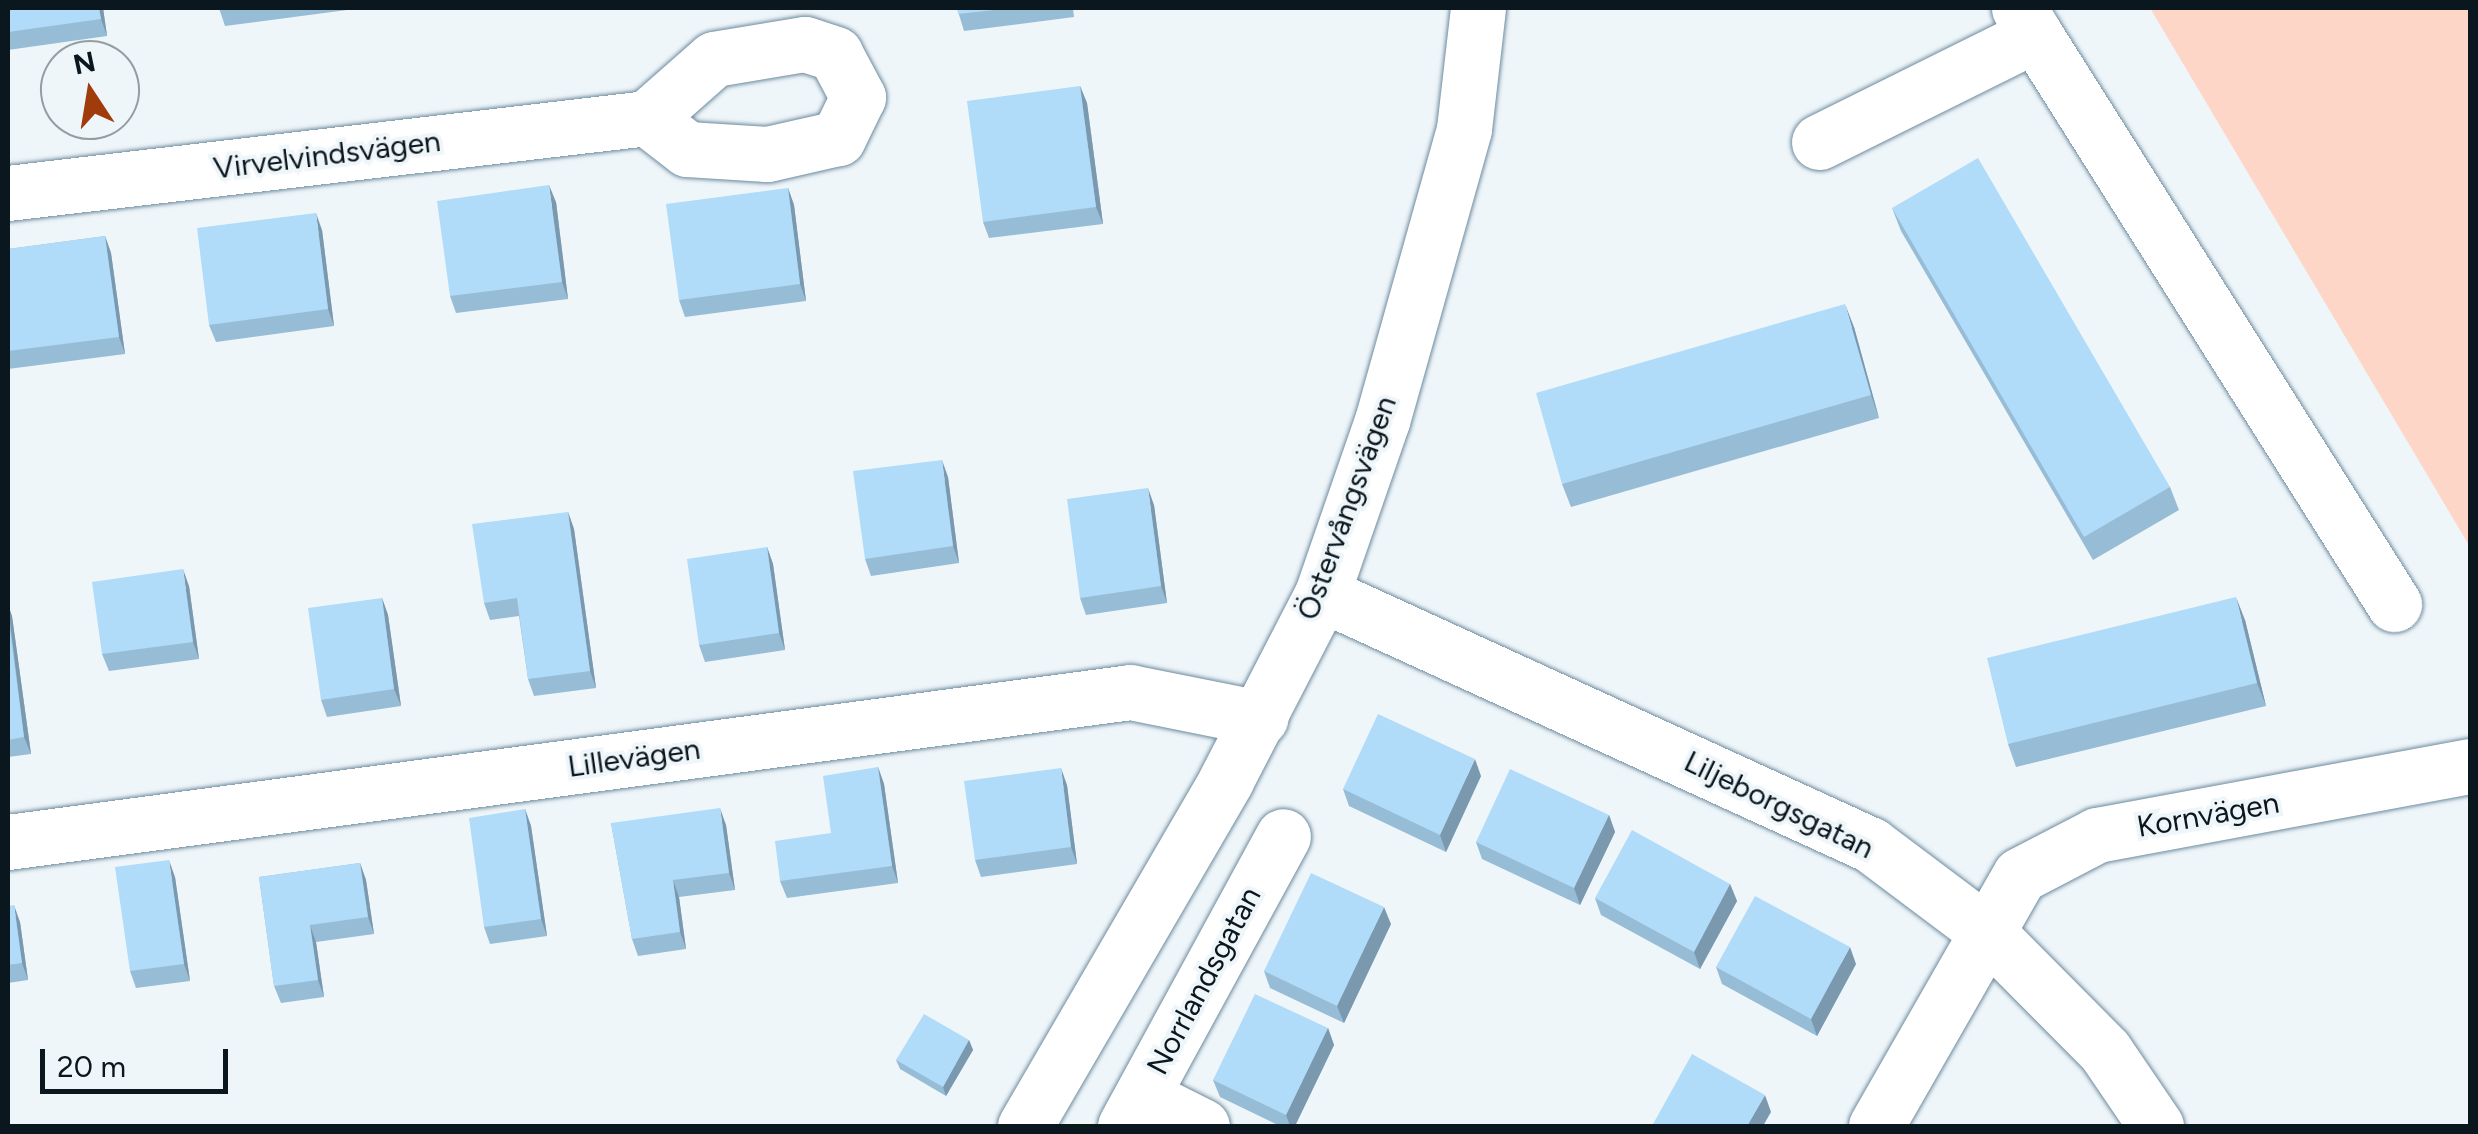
<!DOCTYPE html>
<meta charset="utf-8">
<style>
body{margin:0}
#map{position:relative;width:2478px;height:1134px;overflow:hidden;background:#eff6fa;font-family:Figtree,sans-serif}
div>[style]{position:absolute}
[style*='--x']{left:calc(var(--x)*1px);top:calc(var(--y)*1px);width:calc(var(--w)*1px);rotate:calc(var(--a)*1deg)}
.green>*{inset:0;background:#fed6c8}
.roads{filter:drop-shadow(0 0 2px #6d8b9f) drop-shadow(0 0 2px #6d8b9f)}
.street>*{height:55px;margin:-27.5px;padding:0 27.5px;transform-origin:27.5px;border-radius:27.5px;background:#fff}
.secondary>*{height:55px;margin:-27.5px;padding:0 27.5px;transform-origin:27.5px;border-radius:27.5px;background:#fff}
.wall>*{inset:0;background:#97bcd6}
.shaded-wall>*{inset:0;background:#7b99ae}
.building>*{inset:0;background:#b0dbf9}
span{translate:-50% -50%;white-space:nowrap;text-align:center;line-height:1.15;-webkit-text-stroke:8px #eff6fa;paint-order:stroke}
.street-label{font-size:30px;color:#0b171e}
.frame{position:absolute;inset:0;border:10px solid #0b171e;pointer-events:none}
.north{position:absolute;left:40px;top:40px;width:100px;height:100px;box-sizing:border-box;background:#eff6fa;border:2px solid #949da2;border-radius:50%;rotate:348deg;font-size:28px;font-weight:700;line-height:40px;text-align:center;color:#0b171e}
.north::after{content:'';display:block;margin:auto;width:35px;height:45px;background:#a03b0c;clip-path:polygon(50% 0,100% 100%,50% 72%,0 100%)}
.scale{position:absolute;left:40px;top:1049px;width:188px;height:45px;box-sizing:border-box;border:5px solid #0b171e;border-top:0;padding-left:12px;font-size:30px;line-height:35px;white-space:nowrap;color:#0b171e;-webkit-text-stroke:8px #eff6fa;paint-order:stroke}
</style>
<div id="map">
<div class="green">
<div style="clip-path:polygon(2150px 8px,2470px 8px,2470px 547px)"></div>
</div>
<div class="roads">
<div class="street">
<div style="--x:2035;--y:35;--w:673;--a:57.75"></div>
<div style="--x:1819;--y:142;--w:241;--a:-26.4"></div>
<div style="--x:2035;--y:35;--w:31;--a:-121"></div>
<div style="--x:8;--y:193;--w:643;--a:-6.69"></div>
<div style="--x:647;--y:118;--w:89;--a:-41.4"></div>
<div style="--x:714;--y:59;--w:92;--a:-9.4"></div>
<div style="--x:805;--y:44;--w:32;--a:18"></div>
<div style="--x:835;--y:54;--w:49;--a:61.9"></div>
<div style="--x:858;--y:97;--w:46;--a:116"></div>
<div style="--x:838;--y:138;--w:73;--a:167.3"></div>
<div style="--x:767;--y:154;--w:80;--a:-176.4"></div>
<div style="--x:687;--y:149;--w:51;--a:-142.2"></div>
<div style="--x:1322;--y:594;--w:604;--a:24.57"></div>
<div style="--x:1871;--y:845;--w:146;--a:36.9"></div>
<div style="--x:1988;--y:933;--w:166;--a:45.2"></div>
<div style="--x:2105;--y:1051;--w:91;--a:55.8"></div>
<div style="--x:8;--y:842;--w:1132;--a:-7.61"></div>
<div style="--x:1130;--y:692;--w:133;--a:11.3"></div>
<div style="--x:1142;--y:1096;--w:67;--a:26.6"></div>
<div style="--x:1125;--y:1126;--w:330;--a:-61.4"></div>
<div style="--x:1876;--y:1126;--w:289;--a:-60.2"></div>
<div style="--x:2020;--y:875;--w:87;--a:-27.5"></div>
<div style="--x:2097;--y:835;--w:379;--a:-10.5"></div>
</div>
<div class="secondary">
<div style="--x:1025;--y:1126;--w:400;--a:-59.8"></div>
<div style="--x:1226;--y:780;--w:209;--a:-62.7"></div>
<div style="--x:1322;--y:594;--w:183;--a:-70.9"></div>
<div style="--x:1382;--y:421;--w:303;--a:-74.3"></div>
<div style="--x:1464;--y:129;--w:122;--a:-83.4"></div>
</div>
</div>
<div class="wall">
<div style="clip-path:polygon(8px 8px,103px 8px,107px 36px,8px 50px)"></div>
<div style="clip-path:polygon(219px 8px,347px 8px,347px 10px,225px 26px)"></div>
<div style="clip-path:polygon(957px 8px,1073px 8px,1074px 17px,964px 31px)"></div>
<div style="clip-path:polygon(1080px 86px,1087px 103px,1103px 224px,989px 238px,983px 222px)"></div>
<div style="clip-path:polygon(788px 188px,794px 205px,806px 301px,685px 317px,679px 300px)"></div>
<div style="clip-path:polygon(556px 202px,568px 299px,456px 313px,450px 296px)"></div>
<div style="clip-path:polygon(1892px 208px,2170px 487px,2179px 510px,2093px 560px,1901px 231px)"></div>
<div style="clip-path:polygon(322px 230px,334px 326px,216px 342px,209px 325px)"></div>
<div style="clip-path:polygon(105px 236px,111px 253px,125px 354px,8px 369px,8px 249px)"></div>
<div style="clip-path:polygon(1854px 327px,1879px 418px,1571px 507px,1562px 484px)"></div>
<div style="clip-path:polygon(948px 477px,959px 563px,871px 576px,865px 559px)"></div>
<div style="clip-path:polygon(1154px 505px,1167px 603px,1086px 615px,1080px 598px)"></div>
<div style="clip-path:polygon(568px 512px,574px 529px,596px 688px,534px 696px,528px 679px,519px 616px,490px 620px,484px 603px)"></div>
<div style="clip-path:polygon(767px 547px,773px 564px,785px 650px,705px 662px,699px 645px)"></div>
<div style="clip-path:polygon(189px 586px,199px 659px,109px 671px,102px 654px)"></div>
<div style="clip-path:polygon(382px 598px,388px 615px,401px 706px,327px 717px,321px 700px)"></div>
<div style="clip-path:polygon(8px 605px,12px 616px,31px 754px,8px 757px)"></div>
<div style="clip-path:polygon(2245px 620px,2266px 706px,2016px 767px,2008px 744px)"></div>
<div style="clip-path:polygon(878px 767px,884px 784px,898px 883px,787px 898px,780px 881px,831px 833px)"></div>
<div style="clip-path:polygon(1481px 776px,1446px 852px,1349px 806px,1343px 789px)"></div>
<div style="clip-path:polygon(1067px 785px,1077px 864px,981px 877px,975px 860px)"></div>
<div style="clip-path:polygon(525px 809px,531px 826px,547px 936px,490px 944px,484px 927px)"></div>
<div style="clip-path:polygon(1609px 815px,1615px 832px,1580px 905px,1482px 859px,1476px 842px)"></div>
<div style="clip-path:polygon(611px 823px,726px 825px,735px 890px,679px 897px,686px 949px,638px 956px,632px 939px)"></div>
<div style="clip-path:polygon(360px 863px,366px 880px,374px 934px,316px 942px,324px 997px,281px 1003px,274px 986px,259px 877px)"></div>
<div style="clip-path:polygon(175px 877px,190px 981px,136px 988px,130px 971px)"></div>
<div style="clip-path:polygon(1730px 884px,1737px 901px,1700px 969px,1601px 915px,1595px 898px)"></div>
<div style="clip-path:polygon(8px 906px,20px 922px,28px 980px,8px 983px)"></div>
<div style="clip-path:polygon(1391px 924px,1344px 1023px,1270px 988px,1264px 971px)"></div>
<div style="clip-path:polygon(1856px 964px,1817px 1036px,1722px 984px,1716px 967px)"></div>
<div style="clip-path:polygon(1328px 1028px,1334px 1045px,1295px 1126px,1280px 1126px,1220px 1097px,1213px 1080px)"></div>
<div style="clip-path:polygon(969px 1040px,973px 1050px,946px 1096px,900px 1069px,896px 1060px)"></div>
</div>
<div class="shaded-wall">
<div style="clip-path:polygon(99px 8px,103px 8px,107px 36px,101px 19px)"></div>
<div style="clip-path:polygon(1080px 86px,1087px 103px,1103px 224px,1096px 207px)"></div>
<div style="clip-path:polygon(549px 185px,556px 202px,568px 299px,562px 282px)"></div>
<div style="clip-path:polygon(788px 188px,794px 205px,806px 301px,800px 284px)"></div>
<div style="clip-path:polygon(316px 213px,322px 230px,334px 326px,328px 309px)"></div>
<div style="clip-path:polygon(105px 236px,111px 253px,125px 354px,119px 337px)"></div>
<div style="clip-path:polygon(1845px 304px,1854px 327px,1879px 418px,1871px 395px)"></div>
<div style="clip-path:polygon(942px 460px,948px 477px,959px 563px,953px 546px)"></div>
<div style="clip-path:polygon(1148px 488px,1154px 505px,1167px 603px,1161px 586px)"></div>
<div style="clip-path:polygon(568px 512px,574px 529px,596px 688px,590px 671px)"></div>
<div style="clip-path:polygon(767px 547px,773px 564px,785px 650px,779px 633px)"></div>
<div style="clip-path:polygon(183px 569px,189px 586px,199px 659px,193px 642px)"></div>
<div style="clip-path:polygon(2236px 597px,2245px 620px,2266px 706px,2257px 683px)"></div>
<div style="clip-path:polygon(382px 598px,388px 615px,401px 706px,394px 689px)"></div>
<div style="clip-path:polygon(8px 605px,12px 616px,31px 754px,24px 737px)"></div>
<div style="clip-path:polygon(1475px 759px,1481px 776px,1446px 852px,1440px 835px)"></div>
<div style="clip-path:polygon(878px 767px,884px 784px,898px 883px,892px 866px)"></div>
<div style="clip-path:polygon(1061px 768px,1067px 785px,1077px 864px,1071px 847px)"></div>
<div style="clip-path:polygon(720px 808px,726px 825px,735px 890px,729px 873px)"></div>
<div style="clip-path:polygon(525px 809px,531px 826px,547px 936px,541px 919px)"></div>
<div style="clip-path:polygon(1609px 815px,1615px 832px,1580px 905px,1574px 888px)"></div>
<div style="clip-path:polygon(169px 860px,175px 877px,190px 981px,184px 964px)"></div>
<div style="clip-path:polygon(360px 863px,366px 880px,374px 934px,368px 917px)"></div>
<div style="clip-path:polygon(673px 880px,679px 897px,686px 949px,680px 932px)"></div>
<div style="clip-path:polygon(1730px 884px,1737px 901px,1700px 969px,1694px 952px)"></div>
<div style="clip-path:polygon(14px 905px,20px 922px,28px 980px,22px 963px)"></div>
<div style="clip-path:polygon(1384px 907px,1391px 924px,1344px 1023px,1337px 1006px)"></div>
<div style="clip-path:polygon(310px 925px,316px 942px,324px 997px,318px 980px)"></div>
<div style="clip-path:polygon(1850px 947px,1856px 964px,1817px 1036px,1811px 1019px)"></div>
<div style="clip-path:polygon(1328px 1028px,1334px 1045px,1295px 1126px,1290px 1126px,1286px 1115px)"></div>
<div style="clip-path:polygon(969px 1040px,973px 1050px,946px 1096px,943px 1087px)"></div>
<div style="clip-path:polygon(1765px 1095px,1771px 1112px,1763px 1126px,1747px 1126px)"></div>
</div>
<div class="building">
<div style="clip-path:polygon(8px 8px,99px 8px,101px 19px,8px 32px)"></div>
<div style="clip-path:polygon(957px 8px,1012px 8px,958px 14px)"></div>
<div style="clip-path:polygon(1080px 86px,1096px 207px,983px 222px,967px 101px)"></div>
<div style="clip-path:polygon(1978px 158px,2170px 487px,2084px 537px,1892px 208px)"></div>
<div style="clip-path:polygon(549px 185px,562px 282px,450px 296px,437px 201px)"></div>
<div style="clip-path:polygon(788px 188px,800px 284px,679px 300px,666px 204px)"></div>
<div style="clip-path:polygon(316px 213px,328px 309px,209px 325px,197px 228px)"></div>
<div style="clip-path:polygon(105px 236px,119px 337px,8px 351px,8px 249px)"></div>
<div style="clip-path:polygon(1845px 304px,1871px 395px,1562px 484px,1536px 393px)"></div>
<div style="clip-path:polygon(942px 460px,953px 546px,865px 559px,853px 471px)"></div>
<div style="clip-path:polygon(1148px 488px,1161px 586px,1080px 598px,1067px 499px)"></div>
<div style="clip-path:polygon(568px 512px,590px 671px,528px 679px,517px 598px,484px 603px,472px 524px)"></div>
<div style="clip-path:polygon(767px 547px,779px 633px,699px 645px,687px 559px)"></div>
<div style="clip-path:polygon(183px 569px,193px 642px,102px 654px,92px 582px)"></div>
<div style="clip-path:polygon(2236px 597px,2257px 683px,2008px 744px,1987px 658px)"></div>
<div style="clip-path:polygon(382px 598px,394px 689px,321px 700px,308px 608px)"></div>
<div style="clip-path:polygon(8px 614px,24px 737px,8px 740px)"></div>
<div style="clip-path:polygon(1378px 714px,1475px 759px,1440px 835px,1343px 789px)"></div>
<div style="clip-path:polygon(878px 767px,892px 866px,780px 881px,775px 841px,831px 833px,823px 776px)"></div>
<div style="clip-path:polygon(1061px 768px,1071px 847px,975px 860px,964px 781px)"></div>
<div style="clip-path:polygon(1510px 769px,1609px 815px,1574px 888px,1476px 842px)"></div>
<div style="clip-path:polygon(720px 808px,729px 873px,673px 880px,680px 932px,632px 939px,611px 823px)"></div>
<div style="clip-path:polygon(525px 809px,541px 919px,484px 927px,469px 818px)"></div>
<div style="clip-path:polygon(1632px 830px,1730px 884px,1694px 952px,1595px 898px)"></div>
<div style="clip-path:polygon(169px 860px,184px 964px,130px 971px,115px 867px)"></div>
<div style="clip-path:polygon(360px 863px,368px 917px,310px 925px,318px 980px,274px 986px,259px 877px)"></div>
<div style="clip-path:polygon(1311px 873px,1384px 907px,1337px 1006px,1264px 971px)"></div>
<div style="clip-path:polygon(1755px 896px,1850px 947px,1811px 1019px,1716px 967px)"></div>
<div style="clip-path:polygon(14px 905px,22px 963px,8px 965px,8px 906px)"></div>
<div style="clip-path:polygon(1255px 994px,1328px 1028px,1286px 1115px,1213px 1080px)"></div>
<div style="clip-path:polygon(924px 1014px,969px 1040px,943px 1087px,896px 1060px)"></div>
<div style="clip-path:polygon(1692px 1054px,1765px 1095px,1747px 1126px,1652px 1126px)"></div>
</div>
<div class="street-label">
<span style="left:327px;top:155px;rotate:-7deg">Virvelvindsvägen</span>
<span style="left:1347px;top:508px;rotate:-70deg">Östervångsvägen</span>
<span style="left:634px;top:758px;rotate:-8deg">Lillevägen</span>
<span style="left:1779px;top:805px;rotate:26deg">Liljeborgsgatan</span>
<span style="left:2208px;top:815px;rotate:-10deg">Kornvägen</span>
<span style="left:1204px;top:981px;rotate:-62deg">Norrlandsgatan</span>
</div>
<div class="frame"></div>
<div class="north">N</div>
<div class="scale">20 m</div>
</div>
